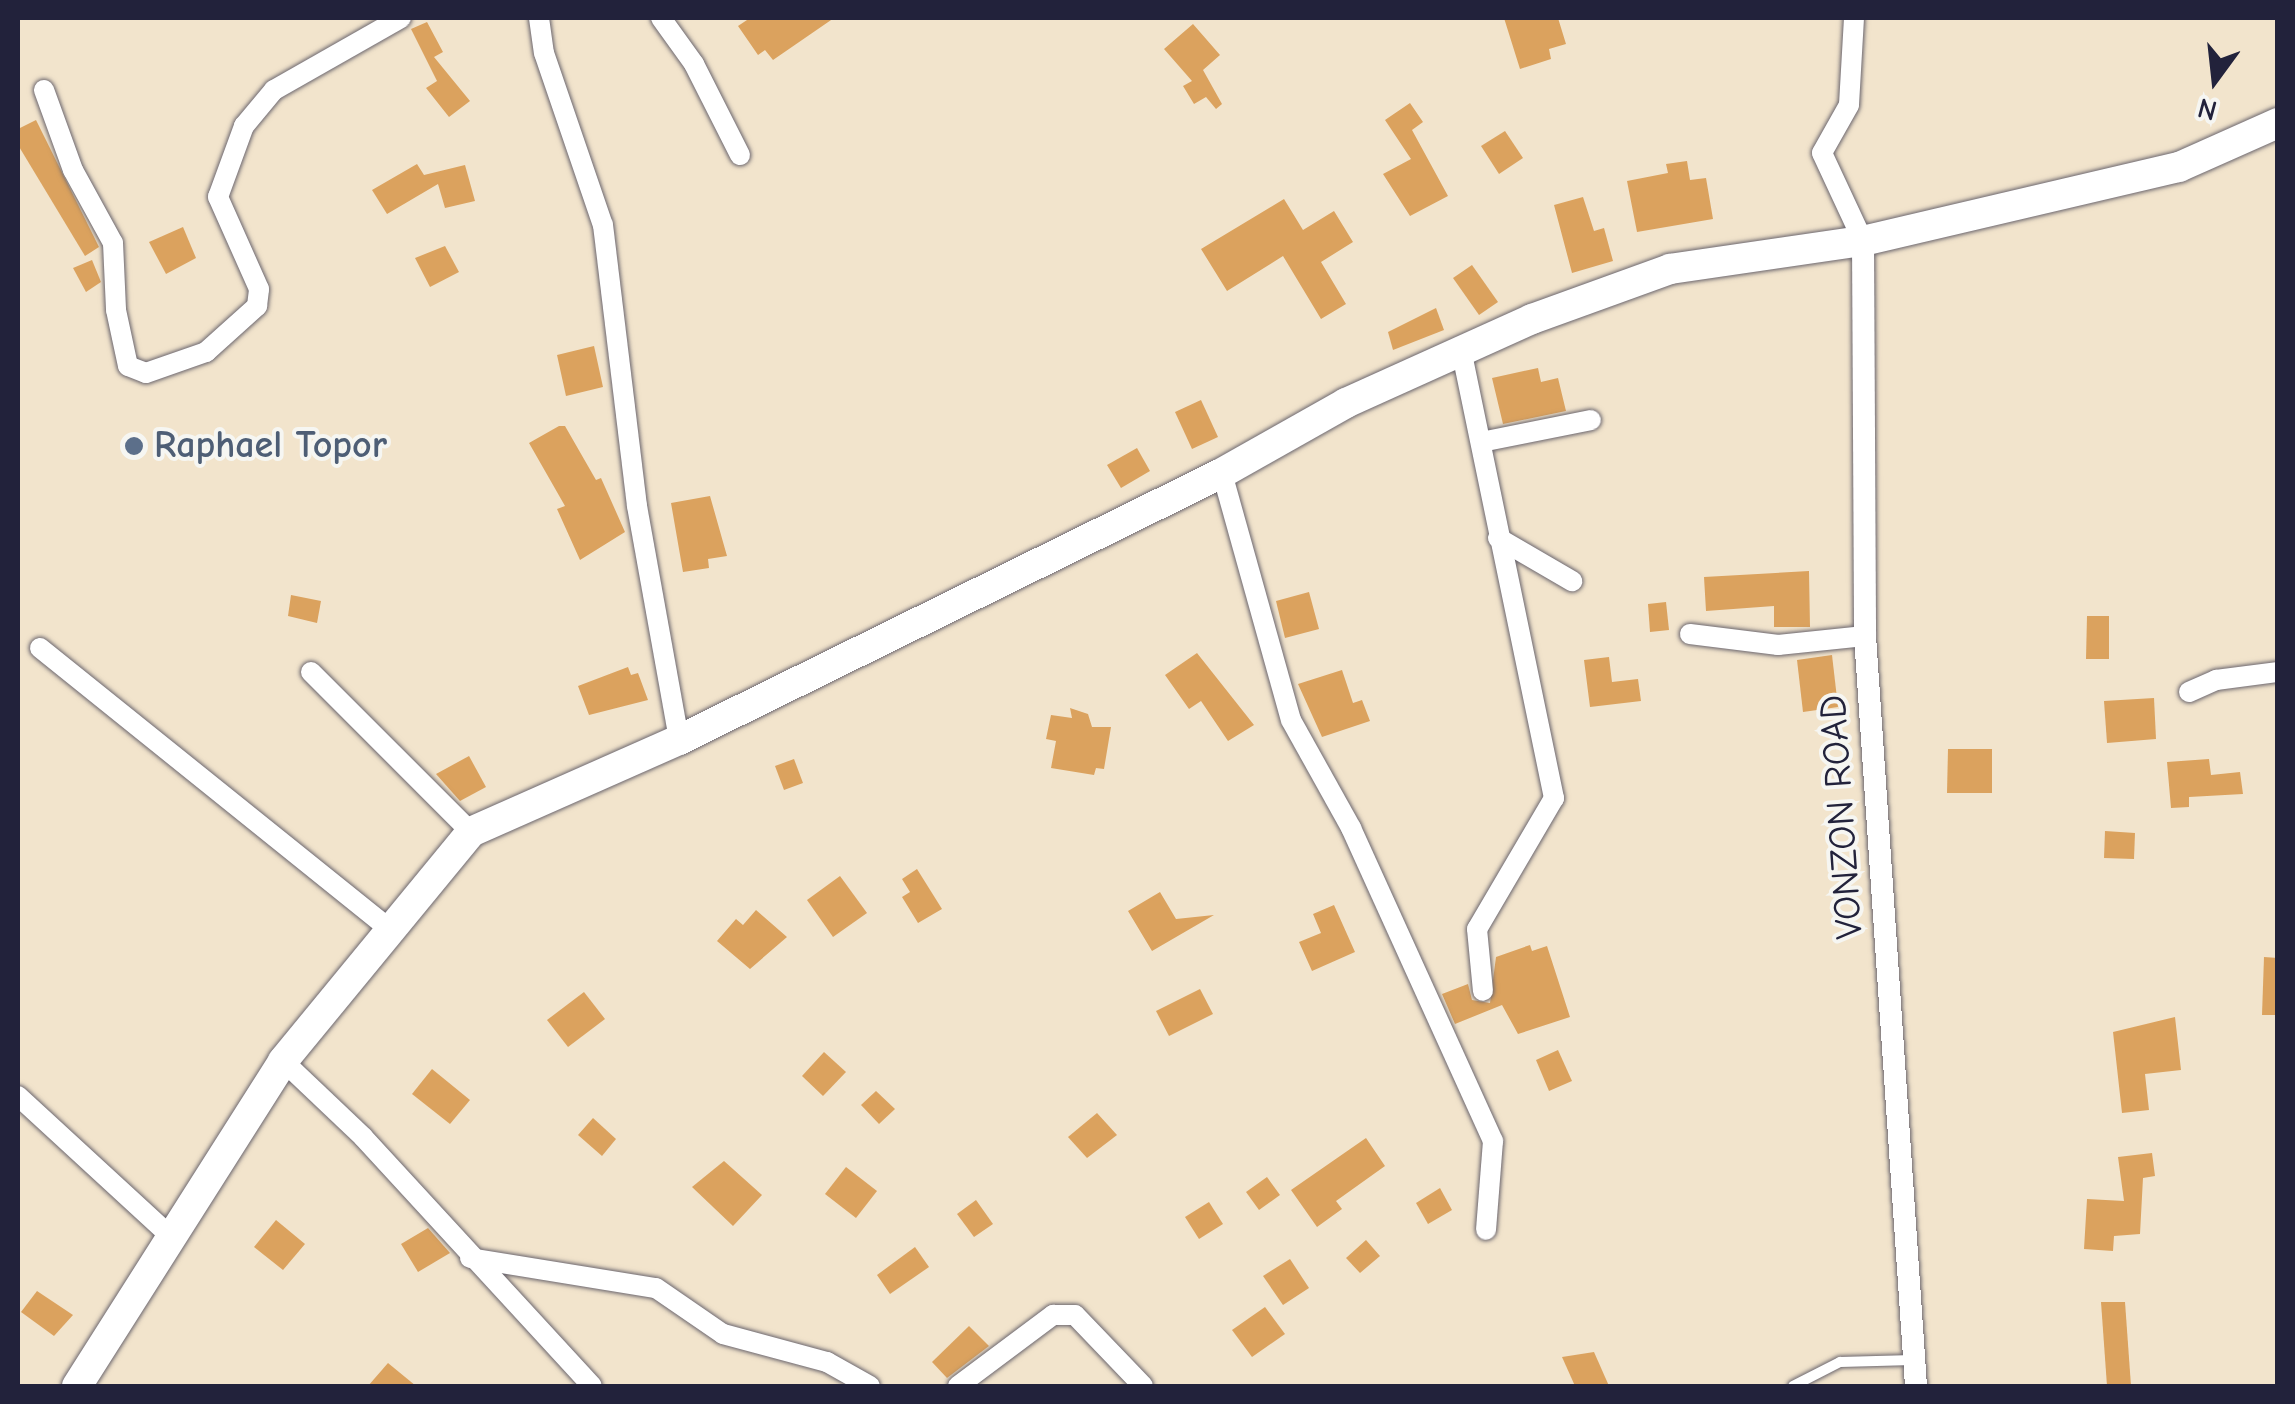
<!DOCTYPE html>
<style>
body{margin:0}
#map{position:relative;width:2295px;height:1404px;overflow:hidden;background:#f2e4cc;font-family:"Comic Neue",sans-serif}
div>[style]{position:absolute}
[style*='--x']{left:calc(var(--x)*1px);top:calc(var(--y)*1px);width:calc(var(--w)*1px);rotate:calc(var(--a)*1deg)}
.building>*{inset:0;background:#dba25e}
.roads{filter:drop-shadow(0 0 2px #6b666e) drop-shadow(0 0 2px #6b666e)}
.service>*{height:10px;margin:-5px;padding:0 5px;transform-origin:5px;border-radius:5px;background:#fff}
.minor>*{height:20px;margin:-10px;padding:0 10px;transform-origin:10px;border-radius:10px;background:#fff}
.tertiary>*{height:22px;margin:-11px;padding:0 11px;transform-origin:11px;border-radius:11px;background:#fff}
.primary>*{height:30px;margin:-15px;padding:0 15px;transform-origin:15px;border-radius:15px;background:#fff}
.dots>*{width:28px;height:28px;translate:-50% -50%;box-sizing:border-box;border:5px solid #f6f6f2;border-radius:50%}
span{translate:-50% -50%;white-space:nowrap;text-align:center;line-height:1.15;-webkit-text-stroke:8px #f6f6f2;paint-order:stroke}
.service-label{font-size:38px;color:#4e5e75;font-weight:700}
.left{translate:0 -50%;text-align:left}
.street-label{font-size:38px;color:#22223b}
.frame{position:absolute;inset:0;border:20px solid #22223b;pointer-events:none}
.north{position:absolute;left:2165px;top:30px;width:100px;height:100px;-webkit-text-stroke:8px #f6f6f2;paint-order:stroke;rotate:195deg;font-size:28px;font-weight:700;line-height:40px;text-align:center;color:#22223b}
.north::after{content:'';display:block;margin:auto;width:35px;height:45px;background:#22223b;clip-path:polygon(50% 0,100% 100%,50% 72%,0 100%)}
</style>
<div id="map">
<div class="building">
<div style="clip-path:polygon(750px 18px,834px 18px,773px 60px,765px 50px,758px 55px,738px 26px)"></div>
<div style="clip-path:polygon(1504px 18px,1558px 18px,1566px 44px,1549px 49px,1551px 59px,1520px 69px)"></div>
<div style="clip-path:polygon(427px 22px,443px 52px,434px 57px,470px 101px,449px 117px,426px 88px,437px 81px,411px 29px)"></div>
<div style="clip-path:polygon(1193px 24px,1220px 55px,1203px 70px,1222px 104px,1216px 109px,1206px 97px,1194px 104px,1183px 86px,1192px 81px,1164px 49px)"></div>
<div style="clip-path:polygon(1410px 103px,1423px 122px,1412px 130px,1448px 196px,1410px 216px,1383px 174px,1411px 159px,1385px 120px)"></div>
<div style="clip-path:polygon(36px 120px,99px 247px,85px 256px,18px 145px,18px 129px)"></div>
<div style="clip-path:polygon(1505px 131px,1523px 158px,1499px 174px,1481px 146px)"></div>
<div style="clip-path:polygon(1687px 161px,1690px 180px,1706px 178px,1713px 219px,1637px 232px,1627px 181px,1668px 173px,1666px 164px)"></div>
<div style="clip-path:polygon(417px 164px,424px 175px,465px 165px,475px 201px,445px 208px,438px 184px,387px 214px,372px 190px)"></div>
<div style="clip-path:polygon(1583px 197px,1594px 231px,1604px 228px,1613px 261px,1572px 273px,1554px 205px)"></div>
<div style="clip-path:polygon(1284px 199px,1303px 230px,1334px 211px,1353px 242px,1321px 262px,1346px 304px,1321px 319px,1283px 256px,1227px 291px,1201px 249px)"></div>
<div style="clip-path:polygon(183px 227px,196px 258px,166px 274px,149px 242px)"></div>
<div style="clip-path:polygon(445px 246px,459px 272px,430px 287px,415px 258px)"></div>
<div style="clip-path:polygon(92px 260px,101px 282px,86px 292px,73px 268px)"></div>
<div style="clip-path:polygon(1472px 265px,1498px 302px,1479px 315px,1453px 278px)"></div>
<div style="clip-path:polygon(1436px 308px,1444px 330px,1393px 350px,1388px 332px)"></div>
<div style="clip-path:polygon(594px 346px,603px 387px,566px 396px,557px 355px)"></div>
<div style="clip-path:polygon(1538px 368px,1541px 382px,1558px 378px,1566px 411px,1503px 424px,1492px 378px)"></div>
<div style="clip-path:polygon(1201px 400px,1218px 437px,1192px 449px,1175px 412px)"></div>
<div style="clip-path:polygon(559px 426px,565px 426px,596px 480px,601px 478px,625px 532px,580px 560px,557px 509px,565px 506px,529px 443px)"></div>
<div style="clip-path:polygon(1137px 448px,1150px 471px,1121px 488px,1107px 465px)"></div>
<div style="clip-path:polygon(710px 496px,727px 556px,708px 559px,709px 568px,683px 572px,671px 503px)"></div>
<div style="clip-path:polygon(1809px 571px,1810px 627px,1774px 627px,1774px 606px,1706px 611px,1704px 577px)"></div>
<div style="clip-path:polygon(1309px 592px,1319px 629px,1285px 638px,1276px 601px)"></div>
<div style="clip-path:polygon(291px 595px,321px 601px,317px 623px,288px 616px)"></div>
<div style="clip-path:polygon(1666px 602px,1669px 630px,1650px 632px,1648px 604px)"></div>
<div style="clip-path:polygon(2087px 616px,2109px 616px,2109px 659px,2086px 659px)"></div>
<div style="clip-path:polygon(1197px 653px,1254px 725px,1228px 741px,1201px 701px,1189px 709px,1165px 675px)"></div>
<div style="clip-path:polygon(1832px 655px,1838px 707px,1803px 712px,1797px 660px)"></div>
<div style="clip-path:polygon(1609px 657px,1612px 682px,1638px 679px,1641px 701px,1590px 707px,1584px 660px)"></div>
<div style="clip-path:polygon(628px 667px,631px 675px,638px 673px,648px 700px,589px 715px,578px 686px)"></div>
<div style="clip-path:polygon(1342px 670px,1353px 703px,1362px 700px,1370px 721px,1322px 737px,1298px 684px)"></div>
<div style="clip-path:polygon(2154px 698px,2156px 739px,2107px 743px,2104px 701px)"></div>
<div style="clip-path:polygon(1070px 708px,1088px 714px,1092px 727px,1111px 727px,1104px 769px,1096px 768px,1094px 775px,1051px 768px,1056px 741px,1046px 739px,1051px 715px,1072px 718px)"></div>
<div style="clip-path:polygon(1948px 749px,1992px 749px,1992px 793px,1947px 793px)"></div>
<div style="clip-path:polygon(469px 756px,486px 787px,460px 801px,436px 774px)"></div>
<div style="clip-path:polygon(794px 759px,803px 783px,784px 790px,775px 766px)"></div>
<div style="clip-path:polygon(2209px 759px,2211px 775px,2240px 772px,2243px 794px,2189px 797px,2189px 807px,2171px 808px,2167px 762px)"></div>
<div style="clip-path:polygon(2105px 831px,2135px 833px,2134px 859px,2104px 858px)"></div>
<div style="clip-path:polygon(917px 869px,942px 909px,918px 923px,902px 897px,910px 892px,902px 879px)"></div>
<div style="clip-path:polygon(840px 876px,867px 913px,833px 937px,807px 900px)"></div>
<div style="clip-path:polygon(1160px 892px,1176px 919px,1214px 915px,1152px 951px,1128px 911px)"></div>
<div style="clip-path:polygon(1334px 905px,1355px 952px,1312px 971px,1299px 942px,1321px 933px,1313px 914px)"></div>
<div style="clip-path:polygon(756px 910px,787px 937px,750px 969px,717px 941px,736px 919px,743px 925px)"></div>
<div style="clip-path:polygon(1530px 945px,1532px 951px,1547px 946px,1570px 1017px,1518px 1034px,1502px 1005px,1455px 1024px,1442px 994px,1468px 984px,1472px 1000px,1490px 1003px,1496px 957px)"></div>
<div style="clip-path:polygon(2264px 957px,2278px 958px,2278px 1015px,2262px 1015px)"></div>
<div style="clip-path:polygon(1200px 989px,1213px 1014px,1169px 1036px,1156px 1011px)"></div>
<div style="clip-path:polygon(584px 992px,605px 1019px,568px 1047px,547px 1020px)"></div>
<div style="clip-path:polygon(2175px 1017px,2181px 1070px,2145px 1074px,2149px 1110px,2122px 1113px,2113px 1032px)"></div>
<div style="clip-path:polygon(1558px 1050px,1572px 1081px,1549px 1091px,1536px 1060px)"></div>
<div style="clip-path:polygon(824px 1052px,846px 1072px,823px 1096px,802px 1076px)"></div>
<div style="clip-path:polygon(432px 1069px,470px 1100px,450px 1124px,412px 1094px)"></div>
<div style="clip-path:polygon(876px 1091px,895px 1109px,879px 1124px,861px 1105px)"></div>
<div style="clip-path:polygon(1097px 1113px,1117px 1135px,1087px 1158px,1068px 1137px)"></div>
<div style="clip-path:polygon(593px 1118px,616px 1139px,602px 1156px,578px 1135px)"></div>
<div style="clip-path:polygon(1366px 1138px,1385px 1166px,1336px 1201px,1342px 1209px,1317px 1227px,1291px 1190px)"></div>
<div style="clip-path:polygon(2152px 1153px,2155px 1176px,2143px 1178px,2140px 1234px,2114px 1236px,2113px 1251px,2084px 1249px,2087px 1199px,2124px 1201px,2118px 1157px)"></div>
<div style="clip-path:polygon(724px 1161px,762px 1195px,733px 1226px,692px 1187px)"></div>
<div style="clip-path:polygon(846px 1167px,877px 1191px,856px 1218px,825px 1194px)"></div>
<div style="clip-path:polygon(1267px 1177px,1280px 1195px,1259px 1210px,1246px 1192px)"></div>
<div style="clip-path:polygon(1440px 1188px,1452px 1210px,1428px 1224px,1416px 1203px)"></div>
<div style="clip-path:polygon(976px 1200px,993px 1224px,974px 1237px,957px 1214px)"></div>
<div style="clip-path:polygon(1209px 1202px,1223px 1224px,1199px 1239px,1185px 1217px)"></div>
<div style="clip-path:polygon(276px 1220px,305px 1244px,283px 1270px,254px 1247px)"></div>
<div style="clip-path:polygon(428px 1228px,450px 1253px,418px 1272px,401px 1244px)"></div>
<div style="clip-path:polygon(1366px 1240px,1380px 1256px,1360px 1273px,1346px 1258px)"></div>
<div style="clip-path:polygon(915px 1247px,929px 1267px,890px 1294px,877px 1275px)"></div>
<div style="clip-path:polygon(1290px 1259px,1309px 1288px,1283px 1305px,1263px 1276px)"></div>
<div style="clip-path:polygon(37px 1291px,73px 1315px,54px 1336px,21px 1312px)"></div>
<div style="clip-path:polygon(2101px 1302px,2125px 1302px,2131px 1386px,2107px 1386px)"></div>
<div style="clip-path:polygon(1265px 1307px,1285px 1334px,1252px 1357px,1232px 1330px)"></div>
<div style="clip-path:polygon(969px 1326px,989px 1346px,947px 1378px,932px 1362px)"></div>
<div style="clip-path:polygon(1594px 1352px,1609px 1386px,1575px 1386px,1562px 1357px)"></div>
<div style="clip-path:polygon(388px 1363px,416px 1386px,368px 1386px)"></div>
</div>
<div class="roads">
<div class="service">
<div style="--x:1793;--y:1386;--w:53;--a:-27.1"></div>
<div style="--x:1840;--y:1362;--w:73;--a:-1.6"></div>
</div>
<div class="minor">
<div style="--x:539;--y:18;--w:35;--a:82"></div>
<div style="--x:544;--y:53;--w:182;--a:71.1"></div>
<div style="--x:603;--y:225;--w:283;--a:83.1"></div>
<div style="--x:637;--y:506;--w:238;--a:79.8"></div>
<div style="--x:661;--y:18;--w:57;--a:54.3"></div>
<div style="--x:694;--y:64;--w:102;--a:63.2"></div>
<div style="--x:1854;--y:18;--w:87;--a:93.3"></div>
<div style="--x:1849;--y:105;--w:55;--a:119.4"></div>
<div style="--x:1822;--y:153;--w:97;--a:65"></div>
<div style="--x:44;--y:90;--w:85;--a:70.1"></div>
<div style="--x:73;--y:170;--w:83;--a:61.3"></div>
<div style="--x:113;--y:243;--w:67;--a:87.4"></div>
<div style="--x:116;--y:310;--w:57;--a:77.9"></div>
<div style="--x:128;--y:366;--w:19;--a:21"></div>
<div style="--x:146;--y:373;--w:64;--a:-19.3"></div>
<div style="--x:206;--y:352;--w:69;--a:-42"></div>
<div style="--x:257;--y:306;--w:17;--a:-83"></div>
<div style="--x:259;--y:289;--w:101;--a:-114"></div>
<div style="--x:218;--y:197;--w:76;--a:-69.9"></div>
<div style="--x:244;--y:126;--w:47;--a:-50.2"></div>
<div style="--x:274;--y:90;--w:146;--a:-29.6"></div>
<div style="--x:1461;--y:349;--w:459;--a:78.3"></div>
<div style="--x:1554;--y:798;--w:152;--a:120.4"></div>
<div style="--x:1477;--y:929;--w:62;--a:84.5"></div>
<div style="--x:1481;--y:442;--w:112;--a:-11.3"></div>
<div style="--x:1222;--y:473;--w:256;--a:74.4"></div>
<div style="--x:1291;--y:720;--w:124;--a:60.9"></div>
<div style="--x:1351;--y:828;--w:344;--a:65.6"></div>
<div style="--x:1493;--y:1141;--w:89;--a:94.5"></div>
<div style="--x:1498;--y:538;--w:86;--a:30.2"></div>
<div style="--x:1690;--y:634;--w:89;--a:7.1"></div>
<div style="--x:1778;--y:645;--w:87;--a:-5.9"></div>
<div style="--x:40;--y:648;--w:445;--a:38.8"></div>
<div style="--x:311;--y:672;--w:226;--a:45"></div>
<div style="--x:2189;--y:692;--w:30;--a:-24"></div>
<div style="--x:2216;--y:680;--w:63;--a:-7.4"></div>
<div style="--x:283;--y:1061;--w:110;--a:43.5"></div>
<div style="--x:363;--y:1137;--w:338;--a:47.4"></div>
<div style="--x:18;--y:1096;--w:205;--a:42.6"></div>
<div style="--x:470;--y:1258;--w:188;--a:9.2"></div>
<div style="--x:656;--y:1288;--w:81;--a:34.5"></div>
<div style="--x:723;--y:1334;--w:108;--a:15.1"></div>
<div style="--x:827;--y:1362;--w:49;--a:29.2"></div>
<div style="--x:958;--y:1386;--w:119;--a:-36.8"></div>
<div style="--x:1053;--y:1315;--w:22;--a:0"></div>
<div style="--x:1075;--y:1315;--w:98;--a:46.2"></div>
</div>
<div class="tertiary">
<div style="--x:1863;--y:241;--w:395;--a:89.7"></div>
<div style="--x:1865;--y:636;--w:752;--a:86.11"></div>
</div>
<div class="primary">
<div style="--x:77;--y:1386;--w:385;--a:-57.6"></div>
<div style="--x:283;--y:1061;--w:296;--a:-50.6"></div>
<div style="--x:471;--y:832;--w:227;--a:-23.9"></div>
<div style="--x:679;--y:740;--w:605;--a:-26.18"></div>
<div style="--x:1222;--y:473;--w:142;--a:-29.4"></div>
<div style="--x:1346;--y:403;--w:204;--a:-24.3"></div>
<div style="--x:1532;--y:319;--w:147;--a:-19.9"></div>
<div style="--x:1670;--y:269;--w:195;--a:-8.3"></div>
<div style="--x:1863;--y:241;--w:325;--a:-13.2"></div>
<div style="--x:2179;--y:167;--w:108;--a:-24"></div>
</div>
</div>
<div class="dots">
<div style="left:134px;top:446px;background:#5c6f8a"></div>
</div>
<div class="service-label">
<span class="left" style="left:154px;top:446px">Raphael Topor</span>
</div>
<div class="street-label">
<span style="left:1842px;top:817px;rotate:-94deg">VONZON ROAD</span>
</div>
<div class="frame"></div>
<div class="north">N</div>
</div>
